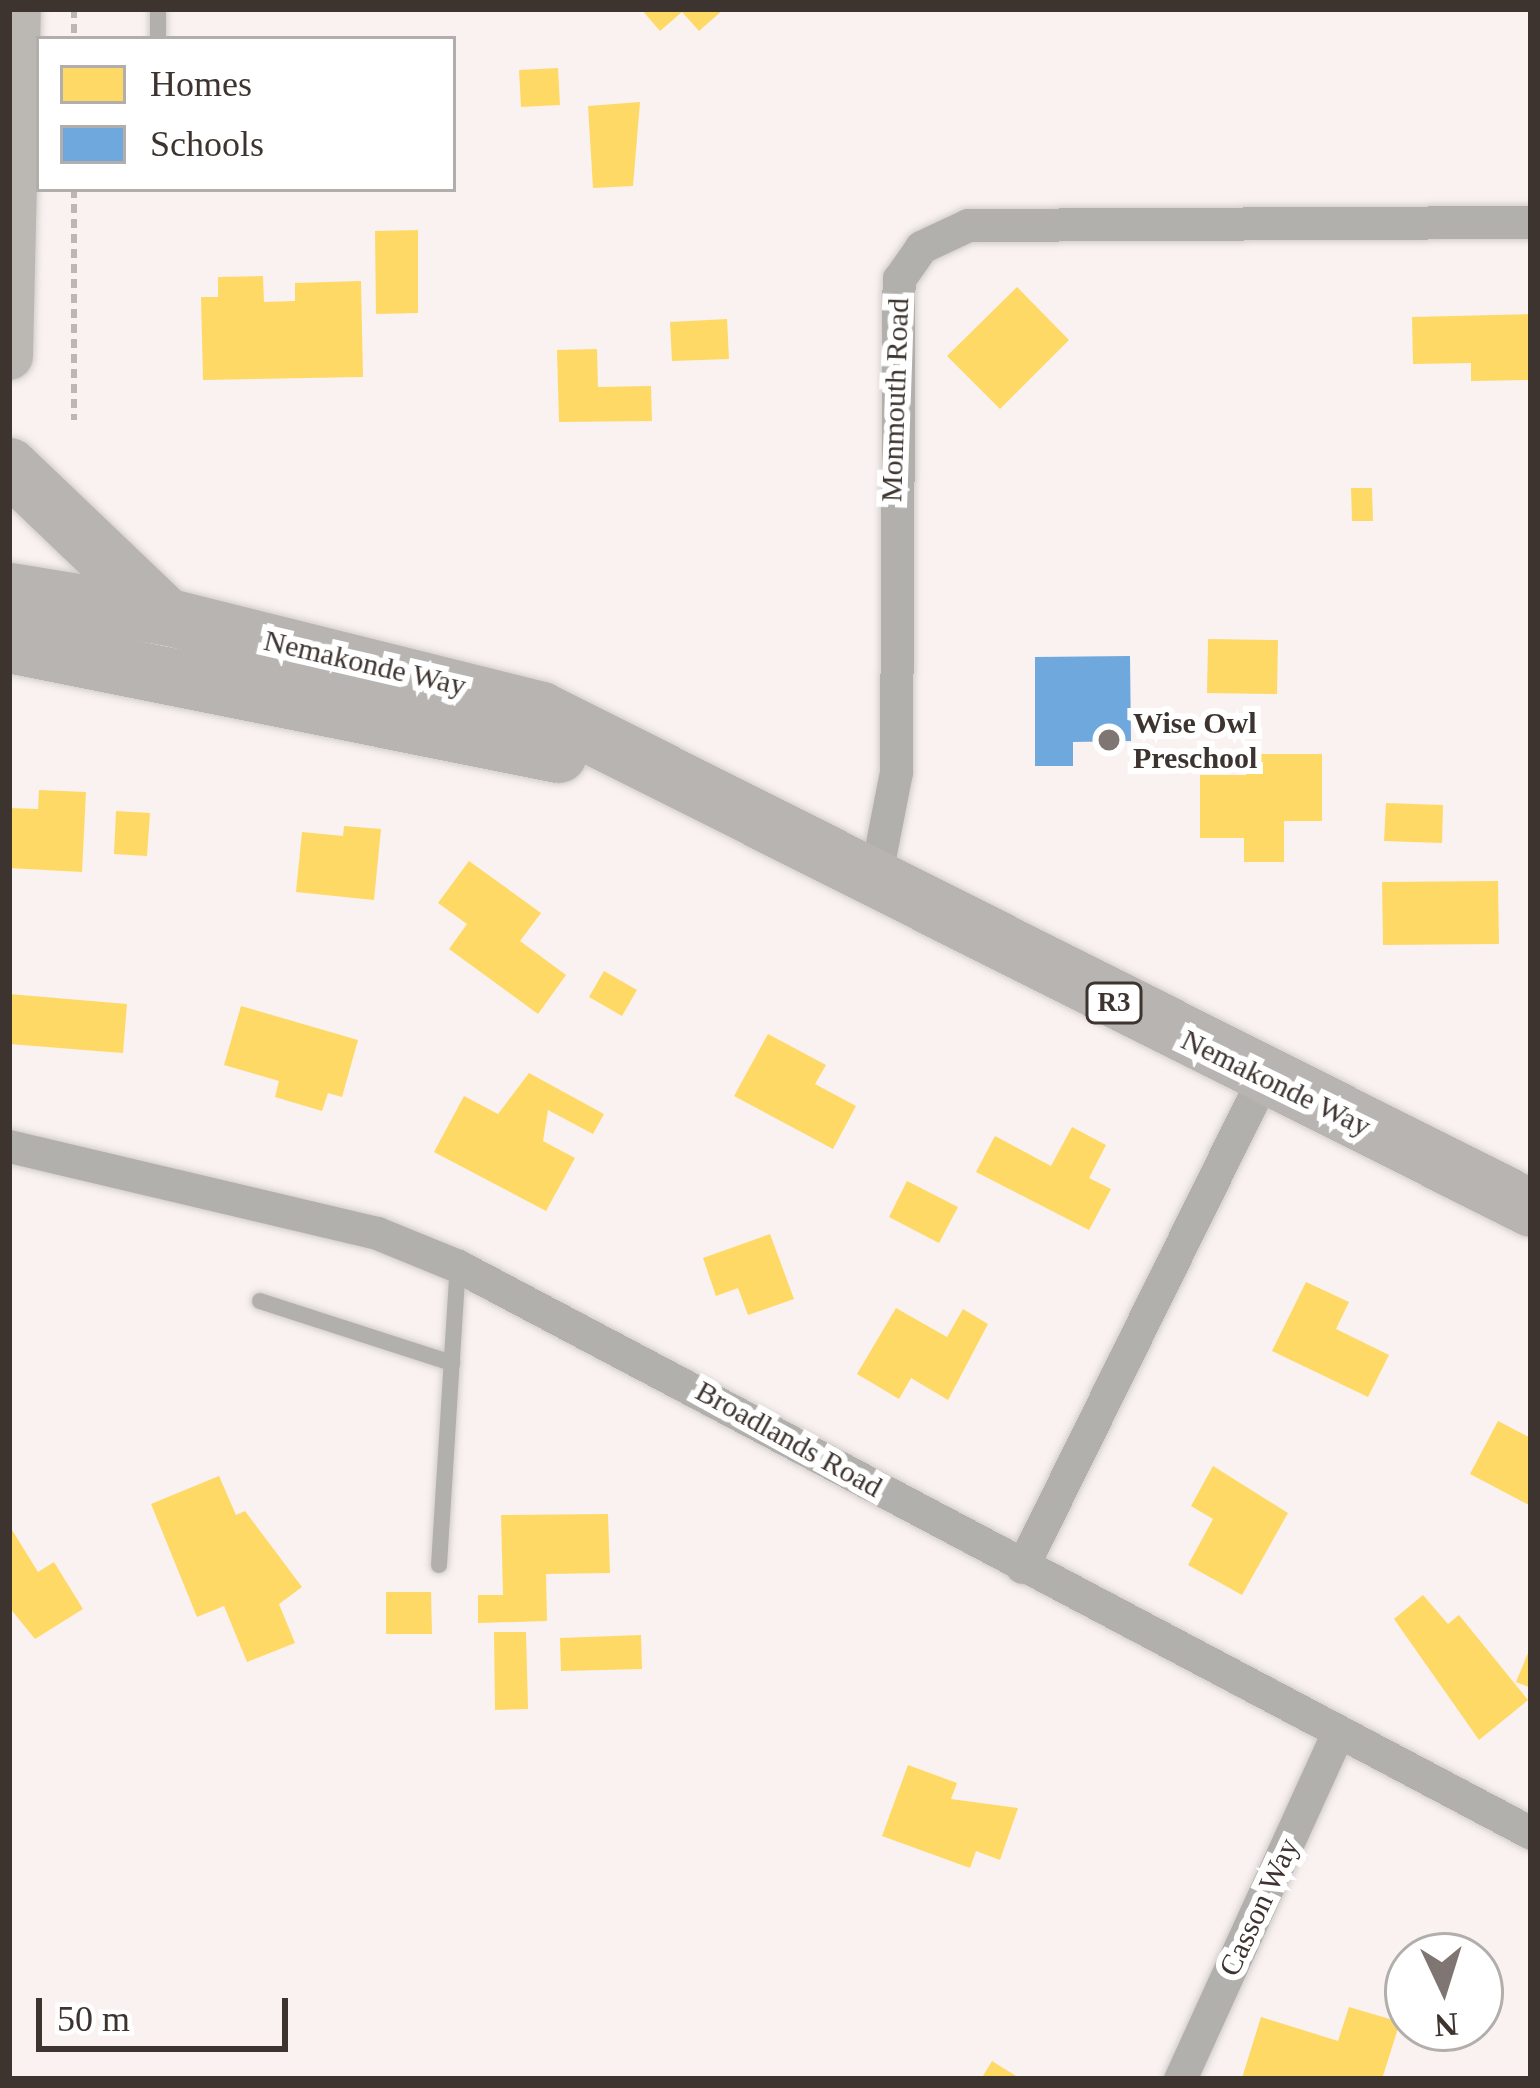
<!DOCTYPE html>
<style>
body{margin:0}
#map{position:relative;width:1540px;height:2088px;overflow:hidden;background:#f9f2f0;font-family:"Times New Roman",serif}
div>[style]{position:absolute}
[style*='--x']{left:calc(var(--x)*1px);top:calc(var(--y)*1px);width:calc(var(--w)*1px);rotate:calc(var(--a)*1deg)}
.homes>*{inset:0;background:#ffd966}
.schools>*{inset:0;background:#6fa8dc}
.path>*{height:6px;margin-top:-3px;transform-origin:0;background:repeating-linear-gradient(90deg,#bbb7b4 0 9px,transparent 0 15px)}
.roads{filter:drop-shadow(0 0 3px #d3cdca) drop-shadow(0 0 3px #d3cdca)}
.service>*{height:16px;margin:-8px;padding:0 8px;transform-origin:8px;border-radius:8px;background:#b1b0ac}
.minor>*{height:33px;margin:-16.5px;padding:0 16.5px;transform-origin:16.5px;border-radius:16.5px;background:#b1b0ac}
.secondary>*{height:48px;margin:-24px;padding:0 24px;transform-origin:24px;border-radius:24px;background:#bbb8b4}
.trunk>*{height:57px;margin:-28.5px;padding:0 28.5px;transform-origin:28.5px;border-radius:28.5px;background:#b7b4b1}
.dots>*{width:33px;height:33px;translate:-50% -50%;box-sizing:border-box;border:6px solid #fff;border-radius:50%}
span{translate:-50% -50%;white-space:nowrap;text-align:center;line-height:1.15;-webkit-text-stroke:12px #fff;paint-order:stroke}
.shield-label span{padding:3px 9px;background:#fff;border:3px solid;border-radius:9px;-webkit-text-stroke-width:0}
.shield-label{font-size:27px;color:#3e342f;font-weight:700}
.street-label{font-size:30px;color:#3e342f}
.poi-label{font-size:30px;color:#3e342f;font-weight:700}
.left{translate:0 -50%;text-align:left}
.frame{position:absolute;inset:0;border:12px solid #3e342f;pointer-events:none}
.legend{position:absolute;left:36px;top:36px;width:420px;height:156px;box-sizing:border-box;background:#fff;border:3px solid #b2aeac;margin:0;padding:15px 21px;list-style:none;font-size:36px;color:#3e342f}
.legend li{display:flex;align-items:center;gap:24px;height:60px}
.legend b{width:60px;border:3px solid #b2aeac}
.north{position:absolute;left:1384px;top:1932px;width:120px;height:120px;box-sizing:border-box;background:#fff;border:3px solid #b2aeac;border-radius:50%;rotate:176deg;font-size:33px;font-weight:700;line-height:48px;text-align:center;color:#3e342f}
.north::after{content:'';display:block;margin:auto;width:42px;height:54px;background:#7f7673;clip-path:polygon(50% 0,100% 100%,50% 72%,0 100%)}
.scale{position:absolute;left:36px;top:1998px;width:252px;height:54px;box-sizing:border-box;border:6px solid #3e342f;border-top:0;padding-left:15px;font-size:36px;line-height:42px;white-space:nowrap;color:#3e342f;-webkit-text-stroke:9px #fff;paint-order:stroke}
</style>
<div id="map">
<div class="homes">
<div style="clip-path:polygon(641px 9px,724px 9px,699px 31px,682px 12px,660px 31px)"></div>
<div style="clip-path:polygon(558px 68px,560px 105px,521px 107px,519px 70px)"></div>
<div style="clip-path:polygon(640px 102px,633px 186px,593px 188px,588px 106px)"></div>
<div style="clip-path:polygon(418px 230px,418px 313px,376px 314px,375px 231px)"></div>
<div style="clip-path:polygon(263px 276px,264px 302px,295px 301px,295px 283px,361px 281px,363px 377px,203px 380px,201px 297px,218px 297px,218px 277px)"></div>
<div style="clip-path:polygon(1017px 287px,1069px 340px,1000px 409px,947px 356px)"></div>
<div style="clip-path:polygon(1531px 314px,1531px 380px,1471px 381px,1471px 363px,1413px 364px,1412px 317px)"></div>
<div style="clip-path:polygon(727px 319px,729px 359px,672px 361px,670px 322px)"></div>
<div style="clip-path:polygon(597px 349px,598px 387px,651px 386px,652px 421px,559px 422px,557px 350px)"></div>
<div style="clip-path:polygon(1351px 488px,1372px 488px,1373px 521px,1352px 521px)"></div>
<div style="clip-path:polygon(1208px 639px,1278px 640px,1277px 694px,1207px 693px)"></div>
<div style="clip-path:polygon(1246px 754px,1322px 754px,1322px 821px,1284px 821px,1284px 862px,1244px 862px,1244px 838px,1200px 838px,1200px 775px,1246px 775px)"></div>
<div style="clip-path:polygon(39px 790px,86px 792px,82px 872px,9px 868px,9px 808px,38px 809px)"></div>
<div style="clip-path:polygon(1386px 803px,1443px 805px,1442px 843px,1384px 841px)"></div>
<div style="clip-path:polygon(116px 811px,150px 813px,147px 856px,114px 854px)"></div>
<div style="clip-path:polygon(344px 826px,381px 829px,374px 900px,296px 892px,302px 832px,343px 836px)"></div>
<div style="clip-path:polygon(469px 861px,541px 913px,520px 941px,566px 975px,538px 1014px,449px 949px,467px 924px,438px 903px)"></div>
<div style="clip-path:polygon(1498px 881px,1499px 944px,1383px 945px,1382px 882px)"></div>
<div style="clip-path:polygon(604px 971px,637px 990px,622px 1016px,589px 997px)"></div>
<div style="clip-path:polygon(9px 994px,127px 1004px,123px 1053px,9px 1044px)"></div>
<div style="clip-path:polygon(241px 1006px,358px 1040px,342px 1097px,328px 1093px,322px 1111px,275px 1097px,279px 1081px,224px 1065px)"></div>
<div style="clip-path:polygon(768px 1034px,826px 1065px,815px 1084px,856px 1106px,833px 1149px,734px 1096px)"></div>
<div style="clip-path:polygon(529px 1073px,604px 1114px,593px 1134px,548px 1110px,543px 1141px,575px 1158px,546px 1211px,434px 1152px,464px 1096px,498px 1114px)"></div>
<div style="clip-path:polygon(1072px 1127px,1106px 1145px,1089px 1178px,1111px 1189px,1089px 1230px,976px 1172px,995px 1136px,1051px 1166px)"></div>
<div style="clip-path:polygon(907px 1181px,958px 1207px,939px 1243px,889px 1217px)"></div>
<div style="clip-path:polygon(770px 1234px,794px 1299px,748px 1315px,738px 1288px,716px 1296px,703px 1258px)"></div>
<div style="clip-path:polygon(1306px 1282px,1349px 1302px,1336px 1329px,1389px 1355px,1368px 1397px,1272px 1351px)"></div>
<div style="clip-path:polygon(896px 1308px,947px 1337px,963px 1309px,988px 1324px,948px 1400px,911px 1378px,899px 1399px,857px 1374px)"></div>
<div style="clip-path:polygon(1498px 1421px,1531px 1438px,1531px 1506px,1470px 1474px)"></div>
<div style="clip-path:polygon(1213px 1466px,1288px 1513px,1242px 1595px,1188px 1565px,1213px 1519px,1191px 1506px)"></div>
<div style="clip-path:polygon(219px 1476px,236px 1515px,245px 1511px,302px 1587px,279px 1604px,295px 1643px,247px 1662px,224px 1606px,197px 1617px,151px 1504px)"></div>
<div style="clip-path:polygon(608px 1514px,610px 1573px,546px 1574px,547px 1621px,478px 1623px,478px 1595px,503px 1595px,501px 1515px)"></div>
<div style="clip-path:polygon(9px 1525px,38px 1572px,54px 1562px,83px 1609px,35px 1639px,9px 1607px)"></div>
<div style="clip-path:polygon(386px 1592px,431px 1592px,432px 1634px,386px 1634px)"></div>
<div style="clip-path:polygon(1423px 1595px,1448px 1624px,1459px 1615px,1528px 1700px,1479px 1740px,1394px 1619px)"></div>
<div style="clip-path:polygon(494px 1632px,526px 1632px,528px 1709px,495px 1710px)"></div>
<div style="clip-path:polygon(641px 1635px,642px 1669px,561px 1671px,560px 1638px)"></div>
<div style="clip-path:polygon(1531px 1646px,1531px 1688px,1516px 1682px)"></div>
<div style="clip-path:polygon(908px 1765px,957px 1783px,951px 1799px,1018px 1808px,1000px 1860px,976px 1851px,970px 1868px,882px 1836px)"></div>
<div style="clip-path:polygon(1349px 2007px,1400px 2022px,1382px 2079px,1242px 2078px,1261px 2017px,1338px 2041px)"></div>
<div style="clip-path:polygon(992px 2061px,1021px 2079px,981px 2079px)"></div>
</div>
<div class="schools">
<div style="clip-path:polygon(1130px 656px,1131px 741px,1073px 742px,1073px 766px,1035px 766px,1035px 657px)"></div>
</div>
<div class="path">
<div style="--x:74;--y:9;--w:30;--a:90"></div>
<div style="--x:74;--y:189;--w:231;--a:90"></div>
</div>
<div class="roads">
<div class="service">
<div style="--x:158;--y:9;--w:30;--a:90"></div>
<div style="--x:260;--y:1301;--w:202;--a:17.9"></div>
<div style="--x:439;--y:1565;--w:300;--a:-86.4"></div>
</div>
<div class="minor">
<div style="--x:874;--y:884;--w:114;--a:-78.9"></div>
<div style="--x:896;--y:772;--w:493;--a:-89.7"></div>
<div style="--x:899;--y:279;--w:39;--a:-55"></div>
<div style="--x:921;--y:247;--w:52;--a:-25.1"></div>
<div style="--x:968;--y:225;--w:563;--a:-0.31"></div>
<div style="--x:9;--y:1146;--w:378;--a:13.3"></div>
<div style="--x:377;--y:1233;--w:87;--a:22.2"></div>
<div style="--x:458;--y:1266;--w:1214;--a:27.85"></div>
<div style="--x:1022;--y:1567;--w:547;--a:-63.72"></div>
<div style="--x:1180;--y:2079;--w:378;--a:-65.5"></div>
</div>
<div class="secondary">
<div style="--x:9;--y:356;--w:347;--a:-88.7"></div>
</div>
<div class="trunk">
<div style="--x:9;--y:466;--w:211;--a:43.7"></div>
<div style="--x:9;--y:591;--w:162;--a:9.2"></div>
<div style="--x:169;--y:617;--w:383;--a:14"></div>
<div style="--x:541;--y:710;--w:1108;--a:26.7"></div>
<div style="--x:9;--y:644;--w:560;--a:11.33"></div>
</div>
</div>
<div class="dots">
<div style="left:1109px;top:740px;background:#7f7673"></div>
</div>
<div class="shield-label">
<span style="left:1114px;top:1003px">R3</span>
</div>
<div class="street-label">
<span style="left:895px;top:400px;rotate:-88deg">Monmouth Road</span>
<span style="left:365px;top:663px;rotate:13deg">Nemakonde Way</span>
<span style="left:1276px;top:1083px;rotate:26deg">Nemakonde Way</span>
<span style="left:789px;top:1439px;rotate:29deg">Broadlands Road</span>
<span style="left:1259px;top:1907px;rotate:-65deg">Casson Way</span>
</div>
<div class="poi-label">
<span class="left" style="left:1133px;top:740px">Wise Owl<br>Preschool</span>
</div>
<div class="frame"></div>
<ul class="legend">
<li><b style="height:33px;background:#ffd966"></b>Homes</li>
<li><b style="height:33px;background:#6fa8dc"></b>Schools</li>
</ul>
<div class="north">N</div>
<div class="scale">50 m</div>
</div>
